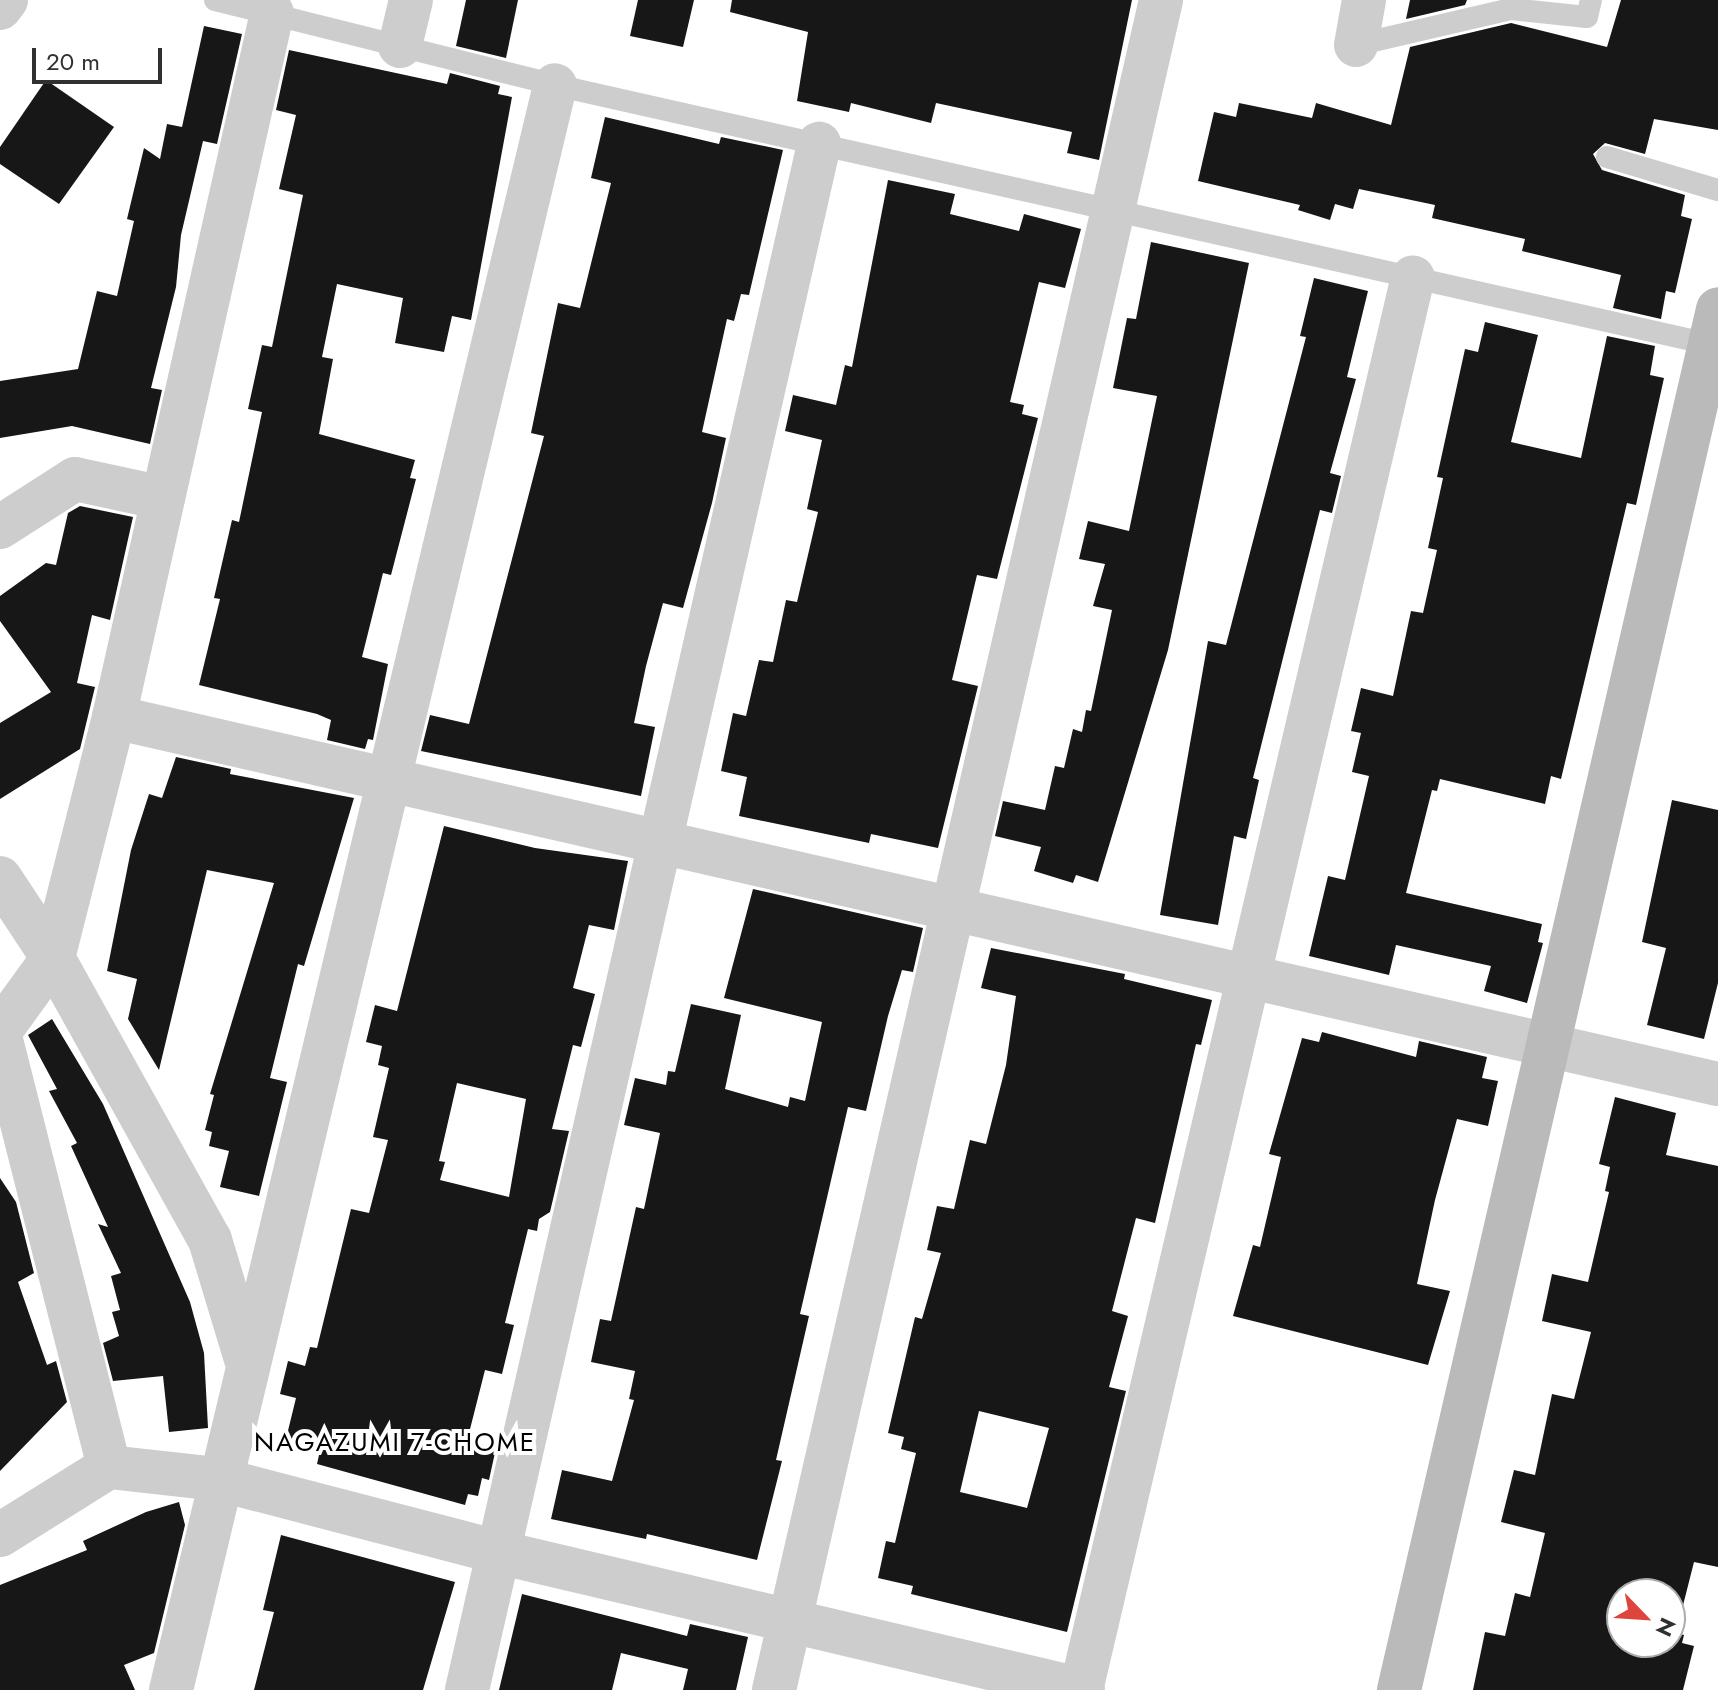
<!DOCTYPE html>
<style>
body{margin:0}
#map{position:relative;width:1718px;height:1690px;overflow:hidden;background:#fff;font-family:Jost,sans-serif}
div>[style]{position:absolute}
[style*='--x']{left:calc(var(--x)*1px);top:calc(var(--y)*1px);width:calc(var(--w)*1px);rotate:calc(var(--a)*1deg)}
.building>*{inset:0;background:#171717}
.lane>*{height:22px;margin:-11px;padding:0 11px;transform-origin:11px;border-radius:11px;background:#cdcdcd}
.street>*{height:44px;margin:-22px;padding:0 22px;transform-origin:22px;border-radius:22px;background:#cdcdcd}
.secondary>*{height:44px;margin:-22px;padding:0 22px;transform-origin:22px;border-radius:22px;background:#bababa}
span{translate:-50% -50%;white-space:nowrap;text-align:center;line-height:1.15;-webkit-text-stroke:8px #fff;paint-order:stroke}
.neighbourhood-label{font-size:26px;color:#000;letter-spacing:2px}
.north{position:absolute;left:1606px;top:1578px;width:80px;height:80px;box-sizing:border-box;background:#fff;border:2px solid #acacac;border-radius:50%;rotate:115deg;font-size:22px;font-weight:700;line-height:32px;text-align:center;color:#303030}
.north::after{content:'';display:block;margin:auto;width:28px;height:36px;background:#dd453d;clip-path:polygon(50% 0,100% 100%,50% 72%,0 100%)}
.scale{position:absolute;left:32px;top:48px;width:130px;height:36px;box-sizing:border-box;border:4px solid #303030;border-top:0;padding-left:10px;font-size:24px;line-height:28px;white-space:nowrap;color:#303030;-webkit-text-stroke:6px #fff;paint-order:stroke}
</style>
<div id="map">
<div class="building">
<div style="clip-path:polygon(466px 0,518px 0,506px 58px,456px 46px)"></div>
<div style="clip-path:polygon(638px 0,694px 0,683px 47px,630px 36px)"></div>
<div style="clip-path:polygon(732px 0,1132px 0,1099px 160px,1067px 153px,1072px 132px,936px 103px,931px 123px,851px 103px,849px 112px,797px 101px,808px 32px,730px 12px)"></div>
<div style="clip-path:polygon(1410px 0,1467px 0,1465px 5px,1406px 19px)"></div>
<div style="clip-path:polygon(1621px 0,1718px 0,1718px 130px,1654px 119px,1645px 154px,1605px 143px,1593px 154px,1602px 170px,1685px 195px,1681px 216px,1692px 219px,1675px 293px,1666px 291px,1661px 319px,1613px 308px,1621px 275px,1522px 251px,1525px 239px,1432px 218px,1435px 205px,1359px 189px,1353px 209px,1335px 204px,1330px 220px,1298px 210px,1300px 205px,1198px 181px,1214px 112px,1236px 117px,1239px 103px,1312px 118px,1316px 103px,1391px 125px,1410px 47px,1511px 23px,1607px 47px)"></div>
<div style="clip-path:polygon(204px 26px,242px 34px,217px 144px,203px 141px,181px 235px,176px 287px,151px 388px,162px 390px,150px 444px,72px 426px,0 438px,0 381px,78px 369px,97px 291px,117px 296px,134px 221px,127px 219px,144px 148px,160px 159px,167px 124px,182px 127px)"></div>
<div style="clip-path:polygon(289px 50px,447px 84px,450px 73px,500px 86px,498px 94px,512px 97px,471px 320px,452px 316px,444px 352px,395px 343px,403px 298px,337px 284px,322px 357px,333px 359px,319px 434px,415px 460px,410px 478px,416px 479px,391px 575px,383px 573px,362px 657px,388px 664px,373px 740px,368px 739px,365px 749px,327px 740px,331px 720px,317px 714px,199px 685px,220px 599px,214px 598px,232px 520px,239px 522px,262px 412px,248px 409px,262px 345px,272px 347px,303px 195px,279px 189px,296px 115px,276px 110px)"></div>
<div style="clip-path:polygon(46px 80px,114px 127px,59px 204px,0 164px,0 147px)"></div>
<div style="clip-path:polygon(605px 117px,719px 144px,721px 137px,783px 150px,749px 295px,741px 294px,734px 321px,727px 319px,702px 432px,726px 438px,712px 503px,683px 608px,663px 603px,646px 666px,634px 723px,655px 727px,641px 796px,421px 751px,430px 715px,469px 724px,544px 436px,531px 433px,558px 303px,580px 308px,611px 183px,591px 178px)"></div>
<div style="clip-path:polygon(888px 180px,955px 194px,950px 214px,1019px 231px,1024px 214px,1081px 229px,1065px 288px,1039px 282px,1010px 402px,1024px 405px,1022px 414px,1038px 418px,997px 579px,977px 575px,952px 680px,978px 686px,938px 848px,871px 834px,869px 843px,739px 816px,747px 777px,721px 771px,733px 713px,746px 716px,759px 660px,773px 662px,786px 600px,797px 602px,818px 512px,807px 509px,822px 440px,785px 431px,793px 395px,836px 405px,845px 365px,852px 367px)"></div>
<div style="clip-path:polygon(1151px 242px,1249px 263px,1168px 650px,1098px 882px,1076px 875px,1073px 883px,1034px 871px,1041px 847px,995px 836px,1003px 801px,1045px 810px,1055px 766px,1064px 768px,1073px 729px,1082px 732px,1086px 710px,1091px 711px,1112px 610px,1093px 606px,1105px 564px,1079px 559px,1088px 521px,1129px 531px,1157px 396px,1113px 388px,1127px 318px,1136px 319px)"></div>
<div style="clip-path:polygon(1314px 278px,1368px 291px,1347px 377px,1356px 379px,1330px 473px,1341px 476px,1332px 513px,1320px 510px,1253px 778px,1259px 780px,1246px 839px,1234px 836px,1218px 925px,1160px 915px,1208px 641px,1226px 645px,1306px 337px,1300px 336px)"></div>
<div style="clip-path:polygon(1485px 322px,1538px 335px,1511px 442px,1581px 458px,1607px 336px,1655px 346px,1650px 375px,1664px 378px,1636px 505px,1627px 503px,1561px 779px,1551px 776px,1545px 804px,1440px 779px,1437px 791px,1432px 790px,1406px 893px,1542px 924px,1538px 942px,1543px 943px,1527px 1003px,1484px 991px,1491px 966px,1396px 945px,1389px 975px,1309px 956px,1328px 876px,1345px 880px,1369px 776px,1352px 772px,1361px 733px,1351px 731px,1361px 688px,1393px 696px,1411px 611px,1423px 613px,1437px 550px,1428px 548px,1443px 478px,1437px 477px,1465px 349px,1478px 352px)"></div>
<div style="clip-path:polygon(80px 506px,133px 517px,110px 620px,92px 615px,77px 683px,95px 687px,80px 749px,0 799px,0 723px,51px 692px,0 621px,0 596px,46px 563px,56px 565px,68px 513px)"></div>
<div style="clip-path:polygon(176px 757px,231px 769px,230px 774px,354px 798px,304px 966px,298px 964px,270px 1078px,287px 1082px,259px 1196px,220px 1187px,229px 1151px,209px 1146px,212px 1132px,205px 1130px,214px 1095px,210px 1094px,274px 883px,207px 870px,159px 1070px,128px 1019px,137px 979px,107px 971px,131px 850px,149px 794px,162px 798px)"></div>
<div style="clip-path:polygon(1672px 800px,1718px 810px,1718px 983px,1704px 1039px,1647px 1025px,1666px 948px,1642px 942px)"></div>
<div style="clip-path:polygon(evenodd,444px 826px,535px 848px,628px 861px,614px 930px,589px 925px,573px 988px,595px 994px,581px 1047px,573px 1045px,552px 1129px,569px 1131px,550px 1212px,539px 1219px,537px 1231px,528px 1229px,505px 1323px,514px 1325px,502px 1374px,485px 1370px,467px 1441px,496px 1448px,489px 1480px,482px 1478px,478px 1496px,468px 1494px,465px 1505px,317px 1464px,319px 1455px,284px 1447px,296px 1398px,280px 1394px,288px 1361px,305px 1366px,310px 1347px,317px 1348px,351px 1209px,369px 1213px,388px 1140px,373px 1137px,389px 1068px,378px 1065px,382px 1046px,366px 1042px,375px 1005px,397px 1011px,444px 826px,457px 1083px,526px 1099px,509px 1197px,440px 1180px,445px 1162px,439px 1161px,457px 1083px)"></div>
<div style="clip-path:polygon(753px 889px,923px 928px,913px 972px,902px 970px,888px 1016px,866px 1111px,848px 1107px,800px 1314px,809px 1316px,776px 1460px,782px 1461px,757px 1560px,647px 1534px,646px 1539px,551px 1519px,562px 1470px,612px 1481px,634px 1400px,629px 1399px,635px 1371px,591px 1362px,600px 1319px,611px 1321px,636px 1207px,644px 1209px,660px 1133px,624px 1125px,635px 1078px,666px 1085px,668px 1071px,675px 1072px,691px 1004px,741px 1015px,725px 1089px,788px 1107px,790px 1097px,805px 1101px,822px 1022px,724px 998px)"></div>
<div style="clip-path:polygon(evenodd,991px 948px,1125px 974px,1124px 979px,1212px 1000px,1201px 1045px,1196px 1044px,1155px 1223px,1136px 1218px,1112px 1311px,1128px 1316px,1109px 1387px,1126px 1391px,1067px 1632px,911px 1594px,913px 1586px,878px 1578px,886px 1541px,895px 1543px,916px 1453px,901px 1449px,904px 1437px,888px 1433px,915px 1317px,922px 1319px,941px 1253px,927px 1250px,937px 1206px,954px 1209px,970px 1140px,986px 1144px,1006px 1065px,1016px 996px,981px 988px,991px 948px,979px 1411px,1049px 1428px,1027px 1508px,960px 1492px,979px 1411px)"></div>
<div style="clip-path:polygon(52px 1019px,103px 1104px,190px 1302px,204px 1353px,208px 1428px,169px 1432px,163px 1376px,113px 1381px,103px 1343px,119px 1336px,112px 1312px,120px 1310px,111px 1276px,121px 1273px,98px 1224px,108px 1227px,71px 1146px,77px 1143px,49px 1091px,57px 1089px,28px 1035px)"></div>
<div style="clip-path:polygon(1322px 1032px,1416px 1057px,1419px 1041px,1487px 1057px,1482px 1078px,1498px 1081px,1488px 1126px,1457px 1119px,1435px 1200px,1417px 1284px,1450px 1291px,1428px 1365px,1233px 1316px,1253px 1245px,1260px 1247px,1281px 1157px,1269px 1154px,1302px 1038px,1319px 1042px)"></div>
<div style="clip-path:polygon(evenodd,1615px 1097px,1676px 1113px,1666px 1155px,1718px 1166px,1718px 1567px,1694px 1562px,1676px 1633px,1684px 1635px,1682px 1643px,1694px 1646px,1683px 1690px,1473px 1690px,1485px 1632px,1505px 1636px,1515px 1593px,1530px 1597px,1545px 1533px,1501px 1522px,1514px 1470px,1535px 1475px,1552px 1394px,1574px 1399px,1591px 1332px,1542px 1321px,1552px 1274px,1588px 1282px,1609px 1192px,1605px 1191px,1610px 1167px,1599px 1164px,1615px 1097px,1622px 1594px,1670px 1594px,1670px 1642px,1622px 1642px,1622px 1594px)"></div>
<div style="clip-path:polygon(0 1178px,16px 1202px,34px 1273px,18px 1282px,47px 1365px,56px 1361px,67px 1402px,0 1471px)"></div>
<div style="clip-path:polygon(179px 1502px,185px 1525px,154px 1653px,124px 1665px,135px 1690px,0 1690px,0 1585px,87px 1550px,83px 1541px,146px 1512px)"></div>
<div style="clip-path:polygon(281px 1535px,455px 1582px,423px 1690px,254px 1690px,274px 1612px,263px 1610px)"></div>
<div style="clip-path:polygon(522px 1594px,687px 1636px,690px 1624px,748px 1637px,736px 1690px,683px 1690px,688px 1669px,621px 1653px,612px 1690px,499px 1690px)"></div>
</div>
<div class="lane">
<div style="--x:215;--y:0;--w:350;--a:14"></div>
<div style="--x:555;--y:85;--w:1192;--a:12.65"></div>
<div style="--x:1356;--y:45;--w:159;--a:-13.1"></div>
<div style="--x:1511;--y:9;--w:76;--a:6"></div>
<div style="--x:1587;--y:17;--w:17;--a:-77"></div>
<div style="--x:1607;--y:157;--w:116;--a:16.6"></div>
</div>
<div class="street">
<div style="--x:0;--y:8;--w:10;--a:-53"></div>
<div style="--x:272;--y:13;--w:722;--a:102.65"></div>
<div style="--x:114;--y:717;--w:1645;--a:12.89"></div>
<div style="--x:1356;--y:45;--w:46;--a:-79.9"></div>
<div style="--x:400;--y:46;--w:47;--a:-76.6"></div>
<div style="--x:0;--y:527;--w:89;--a:-32.6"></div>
<div style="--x:75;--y:479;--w:90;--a:12.2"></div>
<div style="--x:0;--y:878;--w:96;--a:56.5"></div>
<div style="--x:53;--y:958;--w:323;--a:60.9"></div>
<div style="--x:210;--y:1240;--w:124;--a:73.2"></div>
<div style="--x:0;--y:1031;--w:90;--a:-54"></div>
<div style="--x:53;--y:958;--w:249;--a:-75.8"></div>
<div style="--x:0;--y:1036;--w:445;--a:75.8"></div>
<div style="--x:0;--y:1535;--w:128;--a:-32"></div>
<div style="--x:109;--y:1467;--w:110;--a:6.3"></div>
<div style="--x:218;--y:1479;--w:289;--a:14.6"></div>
<div style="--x:498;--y:1552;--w:601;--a:13.27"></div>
<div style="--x:171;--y:1690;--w:1650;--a:-76.54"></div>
<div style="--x:467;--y:1690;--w:1586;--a:-77.17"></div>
<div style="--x:774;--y:1690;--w:1734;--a:-77.1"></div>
<div style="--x:1081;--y:1690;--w:1451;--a:-76.78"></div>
</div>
<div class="secondary">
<div style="--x:1399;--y:1690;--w:1417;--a:-76.99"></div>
</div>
<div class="neighbourhood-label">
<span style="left:395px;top:1443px">NAGAZUMI 7-CHOME</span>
</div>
<div class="north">N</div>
<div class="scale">20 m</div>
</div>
